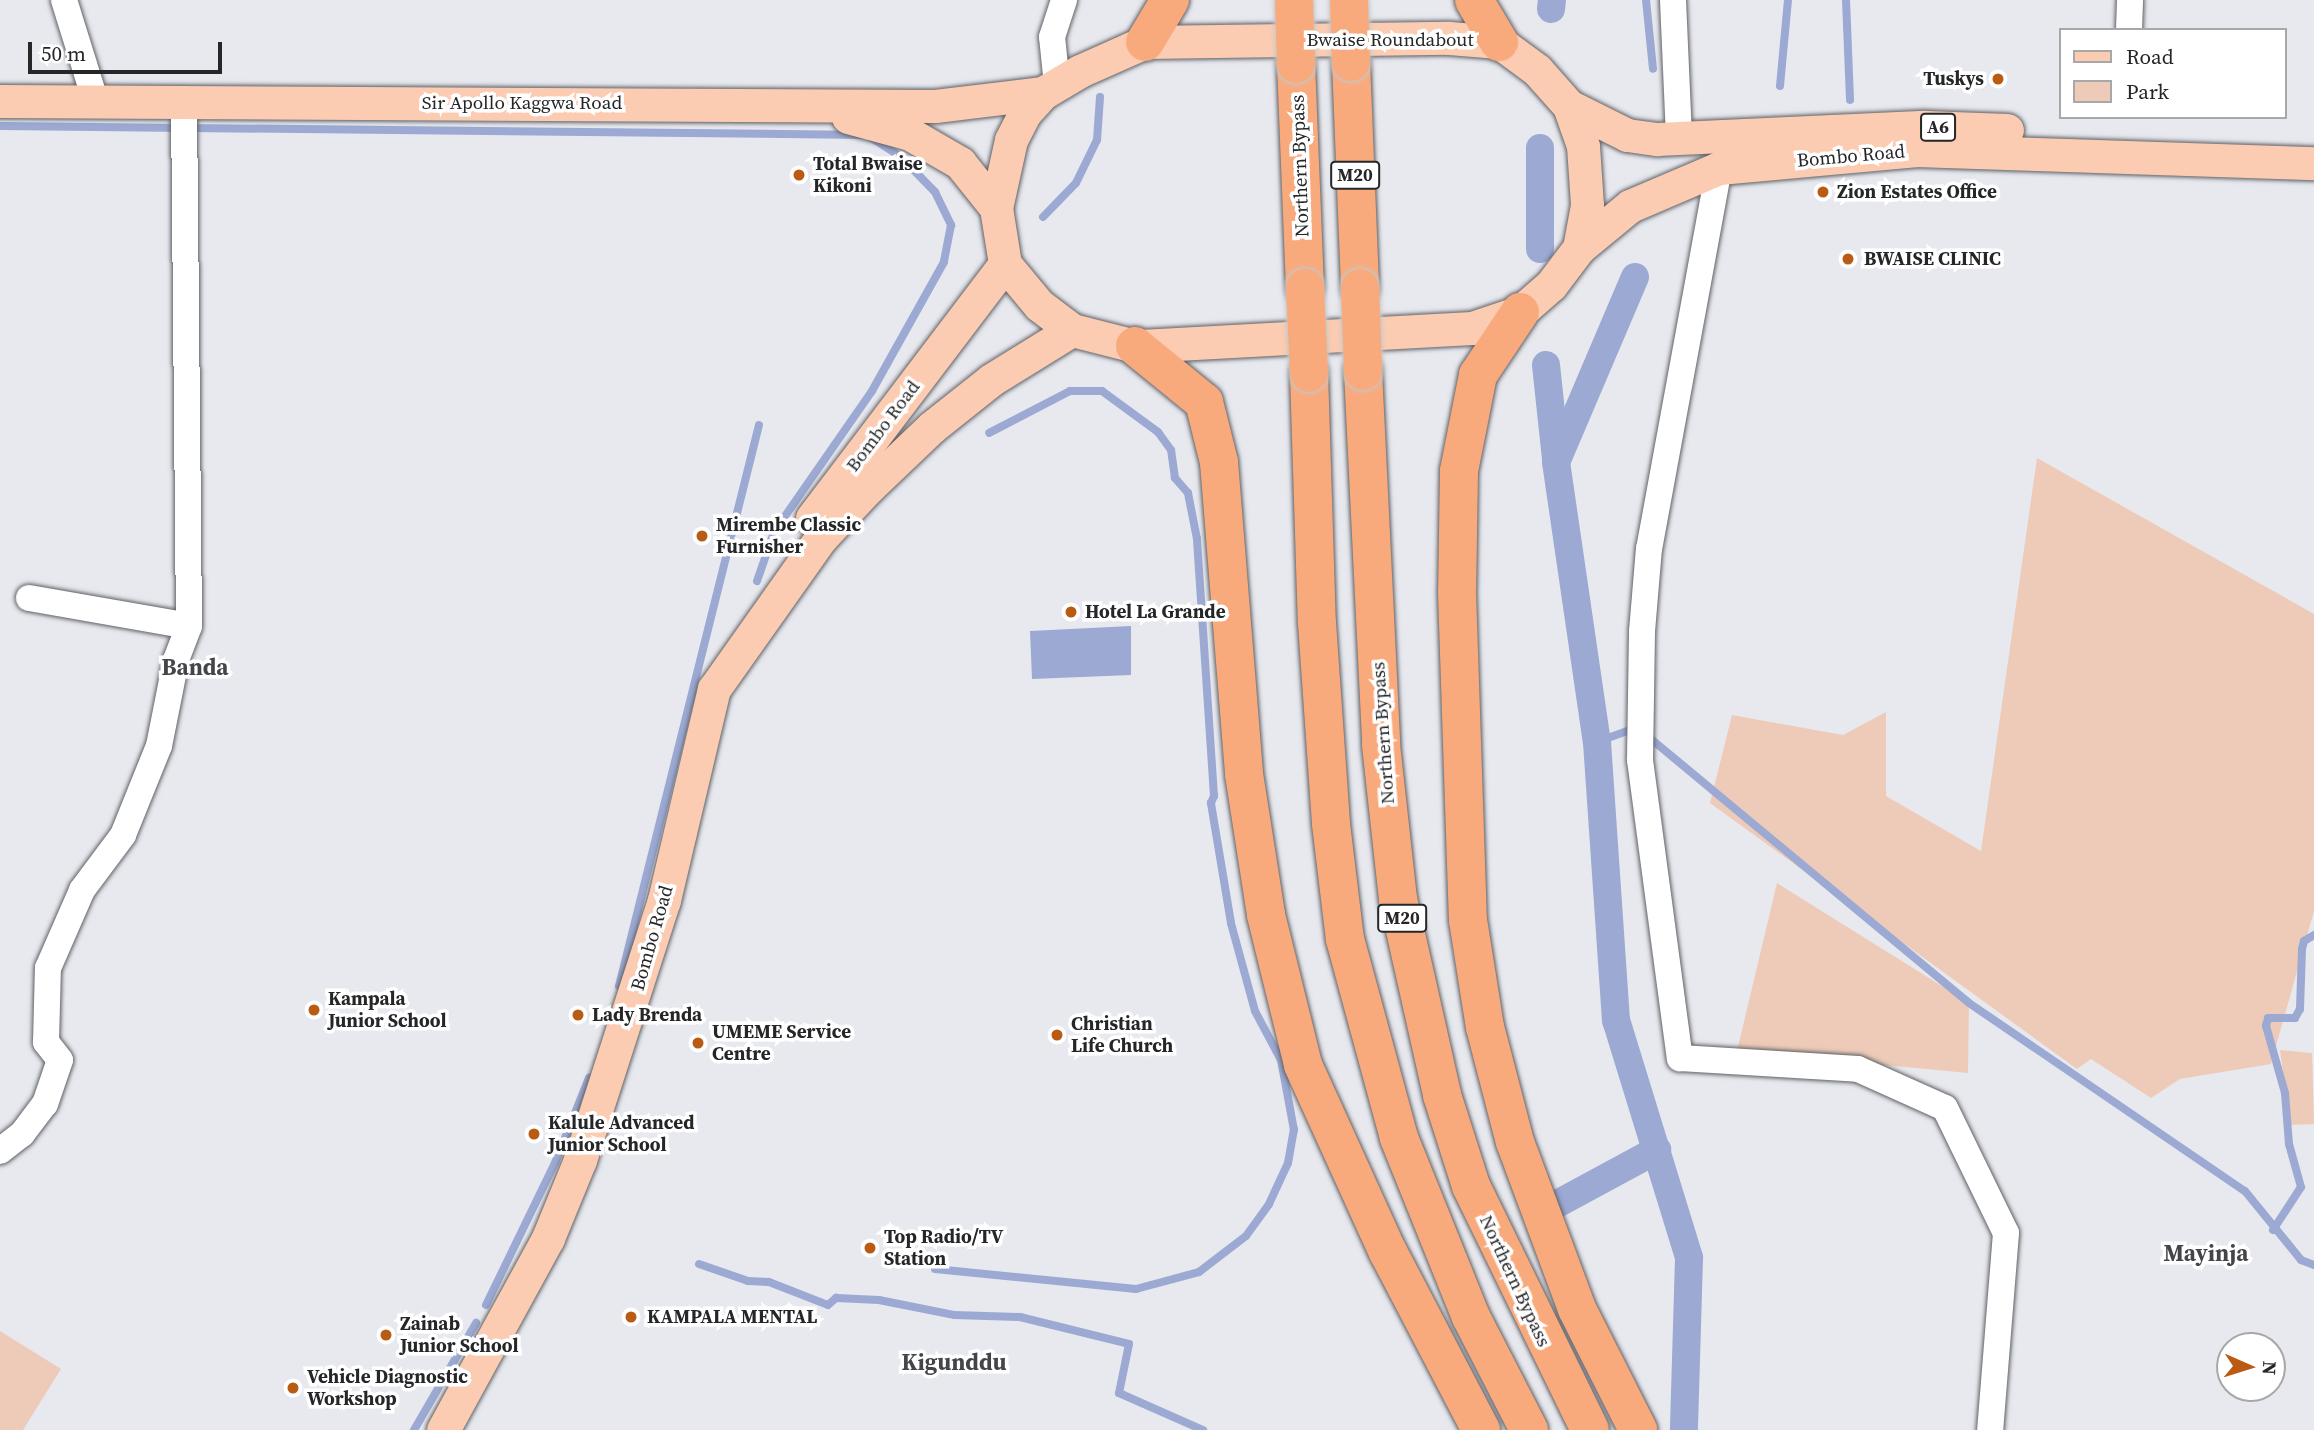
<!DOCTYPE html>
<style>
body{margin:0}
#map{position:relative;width:2314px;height:1430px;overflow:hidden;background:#e7e9ef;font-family:"Source Serif 4",serif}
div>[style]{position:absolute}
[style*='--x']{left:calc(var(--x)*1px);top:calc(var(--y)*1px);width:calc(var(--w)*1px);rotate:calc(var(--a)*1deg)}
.green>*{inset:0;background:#eecbb8}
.water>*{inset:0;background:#9ba9d3}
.stream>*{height:8px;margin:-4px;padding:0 4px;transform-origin:4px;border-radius:4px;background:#9ba9d3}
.canal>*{height:28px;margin:-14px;padding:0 14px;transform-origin:14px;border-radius:14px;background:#9ba9d3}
.roads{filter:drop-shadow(0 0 2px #5f6166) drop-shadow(0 0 2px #5f6166)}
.minor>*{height:26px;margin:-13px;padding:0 13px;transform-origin:13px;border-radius:13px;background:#fff}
.major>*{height:33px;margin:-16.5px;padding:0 16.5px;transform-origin:16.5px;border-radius:16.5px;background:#fbccb1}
.highway>*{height:38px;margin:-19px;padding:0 19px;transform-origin:19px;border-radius:19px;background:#f9aa7d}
.bridges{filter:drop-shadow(0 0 2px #c6c7c7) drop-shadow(0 0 2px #c6c7c7)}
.highway-bridge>*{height:38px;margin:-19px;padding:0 19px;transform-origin:19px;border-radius:19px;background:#f9aa7d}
.dots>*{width:19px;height:19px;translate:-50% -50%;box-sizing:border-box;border:4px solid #fff;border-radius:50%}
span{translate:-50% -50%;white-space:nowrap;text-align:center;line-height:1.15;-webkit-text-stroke:7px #fff;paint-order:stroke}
.shield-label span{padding:2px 5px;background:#fff;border:2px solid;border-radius:5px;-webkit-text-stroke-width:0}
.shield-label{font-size:18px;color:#252628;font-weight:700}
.street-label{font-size:19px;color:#252628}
.poi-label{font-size:19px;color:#252628;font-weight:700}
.right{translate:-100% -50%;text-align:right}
.left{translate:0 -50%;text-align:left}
.quarter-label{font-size:23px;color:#44454a;font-weight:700}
.legend{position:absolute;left:2059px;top:28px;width:228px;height:91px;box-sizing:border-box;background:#fff;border:2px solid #a8a8a9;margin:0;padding:9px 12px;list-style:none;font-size:21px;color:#252628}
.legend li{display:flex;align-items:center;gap:14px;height:35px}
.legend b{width:35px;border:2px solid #a8a8a9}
.north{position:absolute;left:2216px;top:1332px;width:70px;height:70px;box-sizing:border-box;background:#fff;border:2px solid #a8a8a9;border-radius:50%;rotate:93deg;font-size:19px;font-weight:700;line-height:28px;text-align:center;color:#252628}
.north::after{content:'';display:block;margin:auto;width:24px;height:32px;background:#ba5b14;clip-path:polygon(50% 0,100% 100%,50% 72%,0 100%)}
.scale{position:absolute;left:28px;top:42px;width:194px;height:32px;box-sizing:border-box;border:4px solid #252628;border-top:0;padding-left:9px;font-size:21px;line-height:24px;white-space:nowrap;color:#252628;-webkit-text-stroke:5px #fff;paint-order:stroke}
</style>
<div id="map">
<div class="green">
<div style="clip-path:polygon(2037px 458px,2314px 614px,2314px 911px,2271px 1064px,2180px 1079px,2151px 1098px,2091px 1059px,2077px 1069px,1710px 803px,1732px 715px,1843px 735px,1886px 712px,1886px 796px,1981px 851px)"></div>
<div style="clip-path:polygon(1777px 883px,1969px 1003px,1968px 1073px,1737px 1051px)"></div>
<div style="clip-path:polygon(2280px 1050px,2312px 1053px,2314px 1124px,2290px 1125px)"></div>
<div style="clip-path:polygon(0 1331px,61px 1369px,23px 1430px,0 1430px)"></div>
</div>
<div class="water">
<div style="clip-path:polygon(1131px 626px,1131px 675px,1032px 679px,1030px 631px)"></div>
</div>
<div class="stream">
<div style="--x:1646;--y:0;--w:69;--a:84.2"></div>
<div style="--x:1846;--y:0;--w:100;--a:87.7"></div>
<div style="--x:1780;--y:86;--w:86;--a:-84.7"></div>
<div style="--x:0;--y:126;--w:867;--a:0.59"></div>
<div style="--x:867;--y:135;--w:40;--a:32.9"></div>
<div style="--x:901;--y:157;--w:49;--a:45.8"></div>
<div style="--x:935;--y:192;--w:37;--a:64"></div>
<div style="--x:951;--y:225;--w:38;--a:101"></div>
<div style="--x:944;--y:262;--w:148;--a:119.2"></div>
<div style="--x:872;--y:391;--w:172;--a:124.8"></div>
<div style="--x:774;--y:532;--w:52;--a:109.1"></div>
<div style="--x:1043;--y:217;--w:47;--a:-45.9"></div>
<div style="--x:1076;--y:183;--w:48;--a:-64"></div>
<div style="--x:1097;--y:140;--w:43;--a:-86"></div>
<div style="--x:1645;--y:734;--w:421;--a:39.7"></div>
<div style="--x:1969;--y:1003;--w:334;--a:34.3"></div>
<div style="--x:2245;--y:1191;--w:89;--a:50.9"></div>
<div style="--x:2301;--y:1260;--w:14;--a:21"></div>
<div style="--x:1597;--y:742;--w:40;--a:-20.2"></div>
<div style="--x:619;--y:986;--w:578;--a:-75.99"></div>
<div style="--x:2273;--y:1230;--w:51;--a:-56.9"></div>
<div style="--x:2301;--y:1187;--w:45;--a:-105.6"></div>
<div style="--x:2289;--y:1144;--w:51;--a:-94.5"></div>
<div style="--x:2285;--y:1093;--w:70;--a:-105.8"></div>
<div style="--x:2266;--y:1026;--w:8;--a:-76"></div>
<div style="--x:2268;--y:1018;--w:27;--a:0"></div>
<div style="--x:2295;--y:1018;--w:10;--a:-61"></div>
<div style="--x:2300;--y:1009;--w:60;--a:-88.1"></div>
<div style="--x:2302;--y:949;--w:8;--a:-76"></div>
<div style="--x:2304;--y:941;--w:12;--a:-31"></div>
<div style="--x:699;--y:1264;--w:52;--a:19.1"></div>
<div style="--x:748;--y:1281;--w:21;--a:3"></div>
<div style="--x:769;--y:1282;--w:63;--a:21.3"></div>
<div style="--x:828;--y:1305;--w:11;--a:-41"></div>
<div style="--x:836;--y:1298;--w:43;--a:2.7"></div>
<div style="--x:879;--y:1300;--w:76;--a:11.3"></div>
<div style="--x:954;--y:1315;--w:66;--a:1.7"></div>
<div style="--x:1020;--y:1317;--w:112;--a:13.9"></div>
<div style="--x:1129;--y:1344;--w:50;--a:101.5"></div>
<div style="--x:1119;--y:1393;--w:92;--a:23.8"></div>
<div style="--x:935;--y:1269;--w:202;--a:5.7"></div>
<div style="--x:1136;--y:1289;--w:65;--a:-15.1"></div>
<div style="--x:1199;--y:1272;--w:59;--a:-37.5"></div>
<div style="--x:1246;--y:1236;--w:39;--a:-54"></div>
<div style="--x:1269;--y:1204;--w:45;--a:-65.1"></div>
<div style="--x:1288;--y:1163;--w:34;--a:-80"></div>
<div style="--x:1294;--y:1130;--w:71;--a:-100.5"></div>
<div style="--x:1281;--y:1060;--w:55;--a:-118"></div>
<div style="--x:1255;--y:1011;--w:91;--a:-105.3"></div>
<div style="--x:1231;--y:923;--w:122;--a:-99.5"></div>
<div style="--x:1211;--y:803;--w:8;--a:-67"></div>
<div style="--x:1214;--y:796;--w:258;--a:-93.8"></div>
<div style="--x:1197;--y:539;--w:47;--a:-101.1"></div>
<div style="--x:1188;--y:493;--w:20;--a:-131"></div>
<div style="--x:1175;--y:478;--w:28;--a:-98"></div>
<div style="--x:1171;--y:450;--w:22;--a:-126"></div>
<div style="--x:1158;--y:432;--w:69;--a:-143.8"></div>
<div style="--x:1102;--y:391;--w:32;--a:180"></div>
<div style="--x:1070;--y:391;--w:91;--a:152.6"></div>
<div style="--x:486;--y:1305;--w:158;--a:-64.1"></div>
<div style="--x:555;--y:1163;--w:92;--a:-68.2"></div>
<div style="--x:414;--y:1430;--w:124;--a:-59.9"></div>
</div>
<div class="canal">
<div style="--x:1551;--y:9;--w:9;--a:-84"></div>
<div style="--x:1540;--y:148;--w:101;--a:90"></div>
<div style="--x:1635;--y:277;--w:201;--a:113.1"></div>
<div style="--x:1556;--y:462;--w:283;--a:81.7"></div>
<div style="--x:1597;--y:742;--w:279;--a:86.1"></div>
<div style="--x:1616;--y:1020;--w:249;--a:72.9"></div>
<div style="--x:1689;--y:1258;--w:172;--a:91.7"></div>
<div style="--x:1546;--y:365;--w:95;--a:83.9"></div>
<div style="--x:1557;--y:1204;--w:114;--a:-28.4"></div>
</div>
<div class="roads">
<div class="minor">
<div style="--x:64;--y:0;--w:108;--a:72.7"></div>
<div style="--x:1673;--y:0;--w:138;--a:87.5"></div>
<div style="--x:2129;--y:30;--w:30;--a:-88"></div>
<div style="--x:1057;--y:85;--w:48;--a:-95.9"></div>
<div style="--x:1052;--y:37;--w:39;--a:-72"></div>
<div style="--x:1719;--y:168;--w:386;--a:100.4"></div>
<div style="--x:1649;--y:548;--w:84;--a:94.8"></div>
<div style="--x:1642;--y:632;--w:128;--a:90.9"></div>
<div style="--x:1640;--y:760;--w:301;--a:82.4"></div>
<div style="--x:1680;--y:1058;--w:178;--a:3.5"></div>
<div style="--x:1858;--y:1069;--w:95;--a:24.1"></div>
<div style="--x:1945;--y:1108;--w:139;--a:64"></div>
<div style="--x:2006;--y:1233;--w:198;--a:94.6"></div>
<div style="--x:29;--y:598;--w:162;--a:9.9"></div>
<div style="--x:0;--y:1151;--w:28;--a:-38"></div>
<div style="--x:22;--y:1134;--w:38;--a:-53"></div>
<div style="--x:45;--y:1104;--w:46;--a:-71.2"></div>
<div style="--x:60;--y:1060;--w:23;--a:-128"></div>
<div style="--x:46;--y:1042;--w:74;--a:-88.5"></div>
<div style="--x:48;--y:968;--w:85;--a:-66.4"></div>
<div style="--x:82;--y:890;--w:69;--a:-53.3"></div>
<div style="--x:123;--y:835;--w:96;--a:-68"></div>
<div style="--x:159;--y:746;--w:88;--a:-78.8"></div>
<div style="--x:176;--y:660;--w:36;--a:-69"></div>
<div style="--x:189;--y:626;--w:523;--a:-90.55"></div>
</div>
<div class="major">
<div style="--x:1449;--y:38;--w:50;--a:4.6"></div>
<div style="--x:1499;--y:42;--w:47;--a:36.4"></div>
<div style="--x:1537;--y:70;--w:48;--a:48.4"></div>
<div style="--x:1569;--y:106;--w:42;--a:70.7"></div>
<div style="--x:1583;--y:146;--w:59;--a:86.1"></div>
<div style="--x:1587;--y:205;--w:44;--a:100.5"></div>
<div style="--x:1579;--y:248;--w:46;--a:127.1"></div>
<div style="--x:1551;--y:285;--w:41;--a:138.9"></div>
<div style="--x:1520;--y:312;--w:51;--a:161.6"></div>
<div style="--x:1472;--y:328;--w:337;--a:176.9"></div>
<div style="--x:1135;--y:346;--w:65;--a:-165.7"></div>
<div style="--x:1072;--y:330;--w:41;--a:-142.9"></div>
<div style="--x:1039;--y:305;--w:53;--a:-129.7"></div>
<div style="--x:1005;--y:264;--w:57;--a:-99.1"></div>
<div style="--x:996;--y:208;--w:70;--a:-77.6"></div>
<div style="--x:1011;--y:140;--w:29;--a:-63"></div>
<div style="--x:1024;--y:114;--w:28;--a:-48"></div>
<div style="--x:1043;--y:93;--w:43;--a:-30.7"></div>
<div style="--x:1080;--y:71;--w:71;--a:-24"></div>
<div style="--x:1145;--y:42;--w:304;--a:-0.8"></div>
<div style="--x:0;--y:101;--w:935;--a:0.31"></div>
<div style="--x:935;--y:106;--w:109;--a:-6.9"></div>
<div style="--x:1569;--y:106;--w:65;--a:26.6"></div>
<div style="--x:1627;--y:135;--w:30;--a:8"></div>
<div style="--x:1657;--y:139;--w:268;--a:-2.6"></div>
<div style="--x:1925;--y:127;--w:82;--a:2.1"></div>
<div style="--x:848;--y:117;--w:64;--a:15.3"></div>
<div style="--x:910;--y:134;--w:58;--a:30.1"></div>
<div style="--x:960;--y:163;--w:58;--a:51.3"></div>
<div style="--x:1579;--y:248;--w:66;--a:-39.5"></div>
<div style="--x:1630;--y:206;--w:97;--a:-23.1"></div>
<div style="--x:1719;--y:168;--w:199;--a:-5.2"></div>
<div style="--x:1917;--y:150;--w:397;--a:1.9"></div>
<div style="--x:812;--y:518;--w:319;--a:-52.8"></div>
<div style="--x:443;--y:1430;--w:219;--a:-61.3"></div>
<div style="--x:548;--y:1238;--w:84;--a:-67.7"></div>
<div style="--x:580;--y:1160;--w:273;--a:-72.1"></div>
<div style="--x:664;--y:900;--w:217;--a:-76.7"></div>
<div style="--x:714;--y:689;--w:185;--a:-54.7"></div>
<div style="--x:821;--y:538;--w:69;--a:-46.8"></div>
<div style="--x:868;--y:488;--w:88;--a:-43.6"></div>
<div style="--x:932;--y:427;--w:75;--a:-38.5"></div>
<div style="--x:991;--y:380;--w:95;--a:-31.7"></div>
</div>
<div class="highway">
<div style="--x:1474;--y:0;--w:49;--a:59.2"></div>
<div style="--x:1145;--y:42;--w:49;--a:-59.2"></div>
<div style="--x:1351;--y:62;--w:226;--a:87.7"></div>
<div style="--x:1296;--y:64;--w:224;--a:87.7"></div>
<div style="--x:1520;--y:312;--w:76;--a:123.7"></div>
<div style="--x:1478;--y:375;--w:98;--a:101.2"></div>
<div style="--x:1459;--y:471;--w:121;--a:90.9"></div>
<div style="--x:1457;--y:592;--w:328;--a:88.1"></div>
<div style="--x:1468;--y:920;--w:108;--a:81"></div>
<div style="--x:1485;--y:1027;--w:119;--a:75.4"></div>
<div style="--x:1515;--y:1142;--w:178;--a:69.6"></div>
<div style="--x:1577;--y:1309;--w:136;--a:63.2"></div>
<div style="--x:1135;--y:346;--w:89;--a:39.1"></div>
<div style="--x:1204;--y:402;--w:62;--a:76"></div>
<div style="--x:1219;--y:462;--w:313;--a:85.4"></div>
<div style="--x:1244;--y:774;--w:143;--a:81.1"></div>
<div style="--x:1266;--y:915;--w:154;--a:76.1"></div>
<div style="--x:1303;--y:1065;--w:205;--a:65.6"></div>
<div style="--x:1388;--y:1252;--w:201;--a:62.4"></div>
<div style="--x:1363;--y:371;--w:374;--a:87.2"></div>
<div style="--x:1381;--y:745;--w:155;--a:83.7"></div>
<div style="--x:1398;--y:899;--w:201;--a:77.3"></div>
<div style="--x:1442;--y:1095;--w:96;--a:72.3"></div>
<div style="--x:1471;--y:1186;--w:271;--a:64"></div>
<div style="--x:1309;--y:373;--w:250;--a:88.2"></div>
<div style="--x:1317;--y:623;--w:201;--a:86"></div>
<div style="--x:1331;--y:824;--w:116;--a:83.1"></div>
<div style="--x:1345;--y:939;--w:206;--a:74.8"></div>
<div style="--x:1399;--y:1138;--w:193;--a:68.1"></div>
<div style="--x:1471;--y:1317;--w:127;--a:62.8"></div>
</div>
</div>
<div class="bridges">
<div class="highway-bridge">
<div style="--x:1294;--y:0;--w:64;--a:88.2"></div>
<div style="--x:1349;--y:0;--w:62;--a:88.2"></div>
<div style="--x:1305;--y:288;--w:85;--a:87.3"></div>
<div style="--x:1360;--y:288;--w:83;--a:87.9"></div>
</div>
</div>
<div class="dots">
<div style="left:1998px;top:79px;background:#ba5b14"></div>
<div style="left:799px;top:175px;background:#ba5b14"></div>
<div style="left:1823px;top:192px;background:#ba5b14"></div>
<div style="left:1848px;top:259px;background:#ba5b14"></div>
<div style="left:702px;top:536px;background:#ba5b14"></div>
<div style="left:1071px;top:612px;background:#ba5b14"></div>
<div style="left:314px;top:1010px;background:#ba5b14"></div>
<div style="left:578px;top:1015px;background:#ba5b14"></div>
<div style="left:1057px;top:1035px;background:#ba5b14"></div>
<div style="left:698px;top:1043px;background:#ba5b14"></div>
<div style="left:534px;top:1134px;background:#ba5b14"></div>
<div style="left:870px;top:1248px;background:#ba5b14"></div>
<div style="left:631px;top:1317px;background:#ba5b14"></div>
<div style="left:386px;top:1335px;background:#ba5b14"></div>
<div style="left:293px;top:1388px;background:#ba5b14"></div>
</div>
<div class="shield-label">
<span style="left:1938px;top:127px">A6</span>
<span style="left:1355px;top:175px">M20</span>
<span style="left:1402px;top:918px">M20</span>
</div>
<div class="street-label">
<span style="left:1390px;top:40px">Bwaise Roundabout</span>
<span style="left:522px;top:103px">Sir Apollo Kaggwa Road</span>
<span style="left:1851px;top:156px;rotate:-5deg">Bombo Road</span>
<span style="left:1300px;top:166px;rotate:-92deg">Northern Bypass</span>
<span style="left:883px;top:426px;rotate:-53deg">Bombo Road</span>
<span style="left:1383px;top:733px;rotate:-94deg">Northern Bypass</span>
<span style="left:652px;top:938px;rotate:-74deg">Bombo Road</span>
<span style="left:1515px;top:1281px;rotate:65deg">Northern Bypass</span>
</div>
<div class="poi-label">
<span class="right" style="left:1984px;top:79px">Tuskys</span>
<span class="left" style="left:813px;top:175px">Total Bwaise<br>Kikoni</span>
<span class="left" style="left:1837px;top:192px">Zion Estates Office</span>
<span class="left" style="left:1864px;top:259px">BWAISE CLINIC</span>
<span class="left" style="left:716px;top:536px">Mirembe Classic<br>Furnisher</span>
<span class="left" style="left:1085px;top:612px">Hotel La Grande</span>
<span class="left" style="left:328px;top:1010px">Kampala<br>Junior School</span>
<span class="left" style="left:592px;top:1015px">Lady Brenda</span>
<span class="left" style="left:1071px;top:1035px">Christian<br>Life Church</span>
<span class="left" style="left:712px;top:1043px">UMEME Service<br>Centre</span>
<span class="left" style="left:548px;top:1134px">Kalule Advanced<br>Junior School</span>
<span class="left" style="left:884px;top:1248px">Top Radio/TV<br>Station</span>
<span class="left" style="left:647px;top:1317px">KAMPALA MENTAL</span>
<span class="left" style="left:400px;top:1335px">Zainab<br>Junior School</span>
<span class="left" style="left:307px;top:1388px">Vehicle Diagnostic<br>Workshop</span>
</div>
<div class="quarter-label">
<span style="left:195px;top:667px">Banda</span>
<span style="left:2206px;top:1253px">Mayinja</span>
<span style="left:954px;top:1362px">Kigunddu</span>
</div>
<ul class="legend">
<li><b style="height:9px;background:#fbccb1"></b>Road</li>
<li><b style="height:19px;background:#eecbb8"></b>Park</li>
</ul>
<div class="north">N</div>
<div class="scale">50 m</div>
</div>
